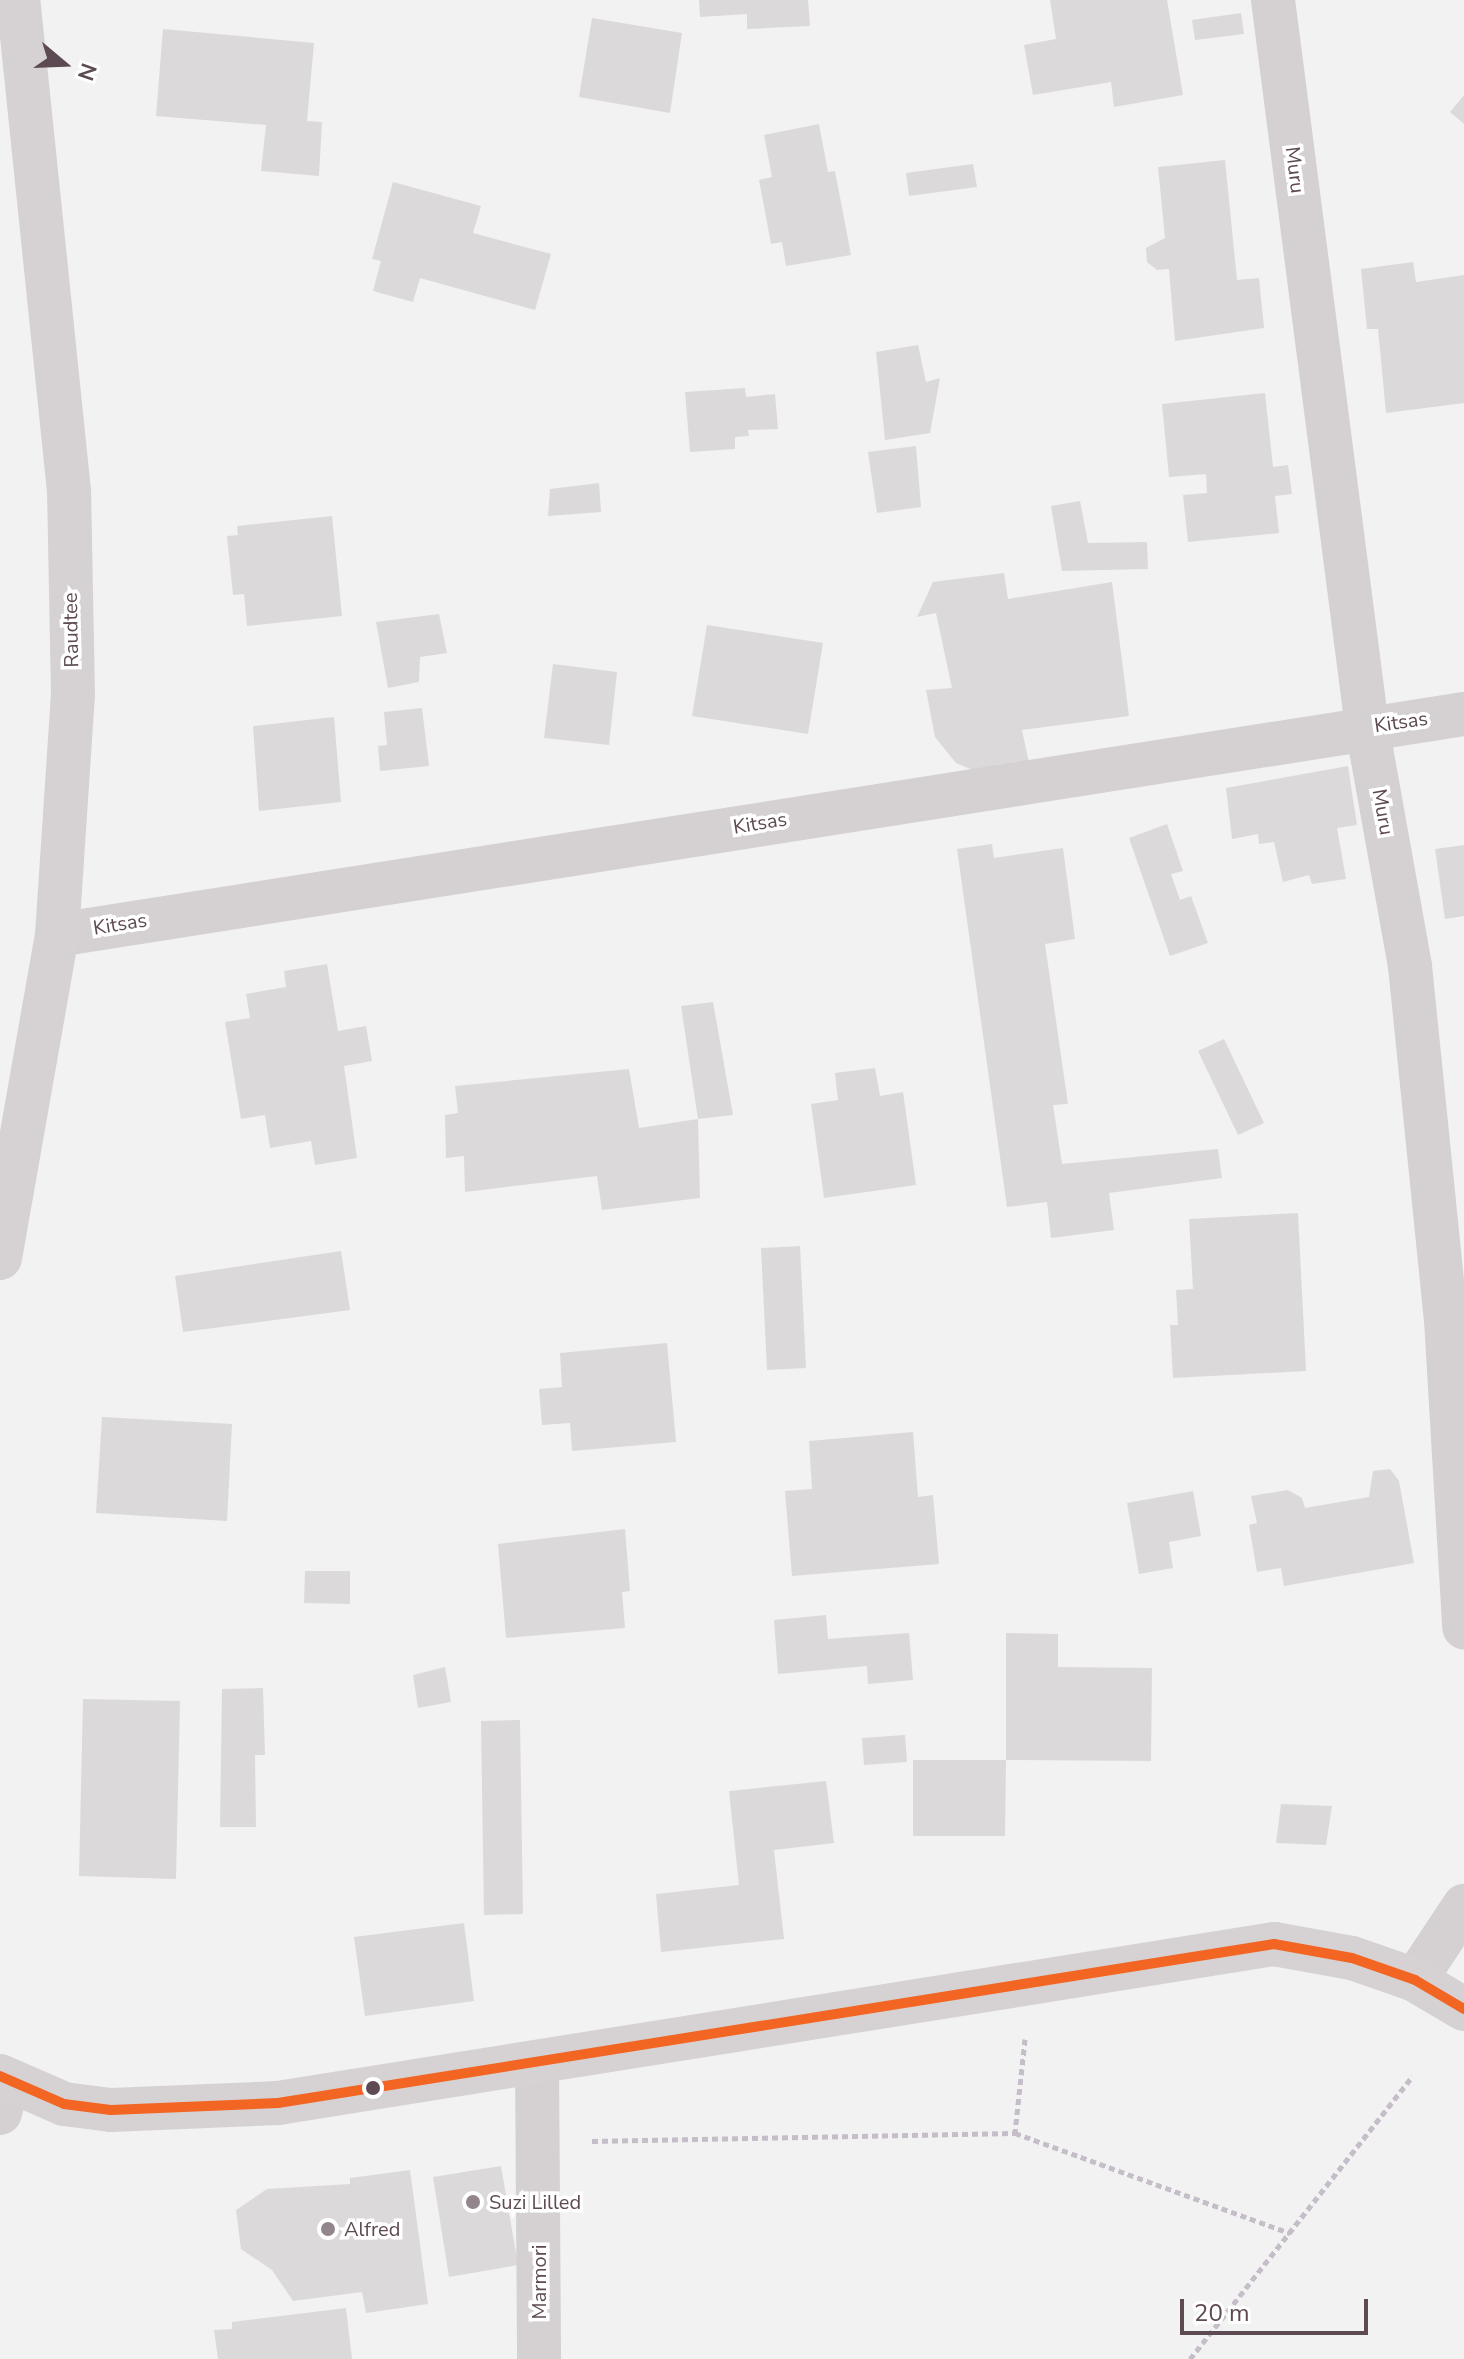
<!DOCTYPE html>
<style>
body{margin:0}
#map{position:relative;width:1464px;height:2359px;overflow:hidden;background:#f2f2f2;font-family:"Nunito Sans",sans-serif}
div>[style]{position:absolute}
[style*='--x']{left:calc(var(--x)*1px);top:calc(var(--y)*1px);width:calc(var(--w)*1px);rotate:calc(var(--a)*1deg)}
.building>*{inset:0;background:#dcd9da}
.path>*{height:5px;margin-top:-2.5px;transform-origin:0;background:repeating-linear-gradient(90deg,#c5bdc8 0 6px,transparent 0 10px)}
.street>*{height:44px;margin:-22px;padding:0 22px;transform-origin:22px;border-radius:22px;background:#d5d1d3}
.secondary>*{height:44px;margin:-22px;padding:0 22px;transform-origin:22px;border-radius:22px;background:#d6d2d3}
.bus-1>*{height:10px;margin:-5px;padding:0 5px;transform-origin:5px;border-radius:5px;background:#f26522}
.dots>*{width:22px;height:22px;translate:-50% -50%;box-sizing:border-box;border:4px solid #fff;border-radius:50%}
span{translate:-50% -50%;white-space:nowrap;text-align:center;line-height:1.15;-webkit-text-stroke:7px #fff;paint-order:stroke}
.street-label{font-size:20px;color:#5e4a53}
.poi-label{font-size:20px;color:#5e4a53}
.left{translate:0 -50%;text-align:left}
.north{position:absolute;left:24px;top:24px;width:80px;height:80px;-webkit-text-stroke:6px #fff;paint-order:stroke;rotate:109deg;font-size:22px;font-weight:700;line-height:32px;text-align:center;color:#5e4a53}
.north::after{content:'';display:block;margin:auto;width:28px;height:36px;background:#5e4a53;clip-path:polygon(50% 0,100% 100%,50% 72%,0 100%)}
.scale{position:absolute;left:1180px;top:2299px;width:188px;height:36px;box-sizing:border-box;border:4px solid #5e4a53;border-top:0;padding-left:10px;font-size:24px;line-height:28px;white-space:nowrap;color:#5e4a53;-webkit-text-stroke:6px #fff;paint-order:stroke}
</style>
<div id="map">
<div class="building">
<div style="clip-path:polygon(699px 0,808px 0,810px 26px,747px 29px,747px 14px,700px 17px)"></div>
<div style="clip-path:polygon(1050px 0,1167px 0,1183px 95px,1114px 107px,1111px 82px,1033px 95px,1024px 45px,1056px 39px)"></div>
<div style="clip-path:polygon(1241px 13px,1244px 34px,1195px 40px,1192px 20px)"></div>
<div style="clip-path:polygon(592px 18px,682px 33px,670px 113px,579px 97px)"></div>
<div style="clip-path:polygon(163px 29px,314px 43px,307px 121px,322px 122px,319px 176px,261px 171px,266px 125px,156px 116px)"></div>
<div style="clip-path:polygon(1464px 95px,1464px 124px,1450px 112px)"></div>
<div style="clip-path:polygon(819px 124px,828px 172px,835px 171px,851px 255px,786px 266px,782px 242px,771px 244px,759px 180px,772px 177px,764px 135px)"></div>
<div style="clip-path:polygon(1225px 160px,1237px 280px,1259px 278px,1264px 328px,1175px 341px,1169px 269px,1157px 270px,1147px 262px,1146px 248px,1165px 238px,1158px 167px)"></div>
<div style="clip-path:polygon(973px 164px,977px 187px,909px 196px,906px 173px)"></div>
<div style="clip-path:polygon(393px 182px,481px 206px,473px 233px,551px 254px,535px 310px,420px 278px,413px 302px,373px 291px,381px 261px,372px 259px)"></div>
<div style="clip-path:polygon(1413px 262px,1416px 282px,1464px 275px,1464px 403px,1386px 413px,1378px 329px,1367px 329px,1361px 269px)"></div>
<div style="clip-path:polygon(918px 345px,926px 382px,940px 378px,930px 433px,885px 440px,876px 352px)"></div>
<div style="clip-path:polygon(745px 388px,746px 397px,775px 394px,778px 429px,748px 430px,749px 436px,735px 437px,735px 449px,690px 452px,685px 392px)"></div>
<div style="clip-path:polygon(1265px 393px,1273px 467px,1288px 465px,1292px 494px,1275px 496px,1279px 533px,1188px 542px,1183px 495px,1207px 493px,1206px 474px,1169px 477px,1162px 404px)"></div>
<div style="clip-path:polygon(916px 446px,921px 507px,877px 513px,868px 452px)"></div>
<div style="clip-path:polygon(599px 483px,601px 512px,548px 516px,550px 489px)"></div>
<div style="clip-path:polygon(1080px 501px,1088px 543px,1147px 542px,1148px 569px,1062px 571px,1051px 506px)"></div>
<div style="clip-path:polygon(332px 516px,342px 616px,247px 626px,244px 594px,233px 595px,227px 536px,238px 535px,237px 526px)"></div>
<div style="clip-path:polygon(1004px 573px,1008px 599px,1112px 582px,1129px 716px,1022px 730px,1029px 763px,975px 771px,956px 763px,935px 737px,926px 690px,952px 688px,936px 613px,917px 617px,933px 582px)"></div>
<div style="clip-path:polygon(439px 614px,447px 653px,420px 657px,419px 682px,388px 688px,376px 622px)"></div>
<div style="clip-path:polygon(707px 625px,823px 643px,808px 734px,692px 716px)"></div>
<div style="clip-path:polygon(553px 664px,617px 672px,609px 745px,544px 738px)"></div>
<div style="clip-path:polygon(422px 708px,429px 766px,380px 771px,378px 746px,387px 745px,384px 712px)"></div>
<div style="clip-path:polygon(334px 717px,341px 802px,259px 811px,253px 726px)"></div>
<div style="clip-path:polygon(1348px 766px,1357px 825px,1337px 828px,1346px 879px,1312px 884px,1309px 875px,1283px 882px,1274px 842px,1259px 844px,1258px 834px,1232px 839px,1226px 788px)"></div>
<div style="clip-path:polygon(1167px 824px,1183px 871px,1171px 874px,1180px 900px,1191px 896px,1208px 943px,1170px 956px,1129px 838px)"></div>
<div style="clip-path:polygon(992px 844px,994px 858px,1063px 848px,1075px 939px,1045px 944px,1068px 1104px,1053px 1105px,1062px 1164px,1218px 1149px,1222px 1178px,1109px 1193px,1114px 1230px,1051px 1238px,1047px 1202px,1007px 1207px,957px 849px)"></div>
<div style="clip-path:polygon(1464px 845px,1464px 916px,1445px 919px,1435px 849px)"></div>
<div style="clip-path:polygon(327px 964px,338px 1031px,366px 1026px,372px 1061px,344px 1066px,357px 1158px,315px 1165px,311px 1141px,270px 1148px,265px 1115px,241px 1119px,225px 1022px,250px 1018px,246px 994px,286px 987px,284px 971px)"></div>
<div style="clip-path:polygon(713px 1002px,733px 1115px,698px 1119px,681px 1006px)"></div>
<div style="clip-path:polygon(1224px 1039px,1264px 1123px,1238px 1135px,1198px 1051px)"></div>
<div style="clip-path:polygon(875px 1068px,880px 1096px,903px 1092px,916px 1185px,824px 1198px,811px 1104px,838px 1100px,835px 1073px)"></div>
<div style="clip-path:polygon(629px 1069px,639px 1128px,698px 1119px,700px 1198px,602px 1210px,597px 1176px,465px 1192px,464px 1156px,446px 1158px,445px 1115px,458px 1113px,455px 1086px)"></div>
<div style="clip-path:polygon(1298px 1213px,1306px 1371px,1173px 1378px,1170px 1325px,1178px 1325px,1176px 1290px,1193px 1289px,1189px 1219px)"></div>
<div style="clip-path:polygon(800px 1246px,806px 1368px,767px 1370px,761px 1248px)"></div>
<div style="clip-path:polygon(341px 1251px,350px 1310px,183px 1332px,175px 1276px)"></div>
<div style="clip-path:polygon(667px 1343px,676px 1442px,572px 1451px,570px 1423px,542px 1425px,539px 1389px,562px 1387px,560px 1353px)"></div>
<div style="clip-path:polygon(102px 1417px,232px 1424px,227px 1521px,96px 1513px)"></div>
<div style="clip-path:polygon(913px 1432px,918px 1497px,933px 1495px,939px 1564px,792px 1576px,785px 1491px,812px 1489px,809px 1441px)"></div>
<div style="clip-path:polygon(1390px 1469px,1399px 1481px,1414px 1563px,1284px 1586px,1281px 1568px,1257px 1572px,1249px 1525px,1257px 1523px,1251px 1496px,1288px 1490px,1302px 1498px,1305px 1508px,1369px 1497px,1373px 1471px)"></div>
<div style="clip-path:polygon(1193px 1491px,1201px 1536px,1169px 1542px,1173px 1568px,1139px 1574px,1127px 1503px)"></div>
<div style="clip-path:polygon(625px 1529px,630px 1591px,622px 1592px,625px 1628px,506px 1638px,498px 1544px)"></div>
<div style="clip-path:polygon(305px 1571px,350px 1571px,350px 1604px,304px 1603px)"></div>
<div style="clip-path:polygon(826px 1615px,828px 1639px,909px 1633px,913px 1680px,868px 1684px,867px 1666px,778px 1674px,774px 1620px)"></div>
<div style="clip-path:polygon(1006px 1633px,1058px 1634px,1058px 1667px,1152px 1668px,1151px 1761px,1006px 1760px)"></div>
<div style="clip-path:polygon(445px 1667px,451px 1702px,418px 1708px,413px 1675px)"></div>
<div style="clip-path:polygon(263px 1688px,265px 1755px,255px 1755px,256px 1827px,220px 1827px,222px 1689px)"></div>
<div style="clip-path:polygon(83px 1699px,180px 1701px,176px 1879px,79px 1876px)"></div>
<div style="clip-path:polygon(520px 1720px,523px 1914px,484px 1915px,481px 1721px)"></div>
<div style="clip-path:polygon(905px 1735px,907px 1762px,864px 1765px,862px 1738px)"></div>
<div style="clip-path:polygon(913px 1760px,1006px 1760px,1005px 1836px,913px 1836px)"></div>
<div style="clip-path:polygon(826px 1781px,834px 1843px,774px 1850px,784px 1939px,661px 1952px,656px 1894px,739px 1885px,729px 1791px)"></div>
<div style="clip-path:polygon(1281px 1804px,1332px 1806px,1326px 1845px,1276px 1843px)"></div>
<div style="clip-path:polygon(464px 1923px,474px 2001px,365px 2016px,354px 1937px)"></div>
<div style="clip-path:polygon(501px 2166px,518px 2265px,449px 2277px,433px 2177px)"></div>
<div style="clip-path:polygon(410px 2170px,428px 2304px,366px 2313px,362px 2292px,293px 2301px,272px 2270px,241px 2249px,236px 2210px,267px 2189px,350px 2184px,350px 2178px)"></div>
<div style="clip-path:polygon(346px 2308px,352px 2359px,218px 2359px,214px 2330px,232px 2329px,232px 2322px)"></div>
</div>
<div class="path">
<div style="--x:1025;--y:2039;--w:95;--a:96.1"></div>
<div style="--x:1015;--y:2133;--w:293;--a:20"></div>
<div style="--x:592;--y:2141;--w:423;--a:-1.1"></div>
<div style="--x:1190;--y:2359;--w:360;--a:-51.8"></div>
</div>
<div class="street">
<div style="--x:1273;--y:0;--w:733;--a:82.63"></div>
<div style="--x:1367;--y:727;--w:243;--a:79.8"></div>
<div style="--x:1410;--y:966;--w:356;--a:84.2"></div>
<div style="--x:1446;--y:1320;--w:308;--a:86.6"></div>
<div style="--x:57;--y:935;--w:1424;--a:-8.93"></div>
<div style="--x:1415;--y:1980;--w:89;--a:-56.5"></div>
<div style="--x:537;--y:2062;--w:297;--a:89.6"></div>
<div style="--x:0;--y:2113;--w:32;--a:-76"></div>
</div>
<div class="secondary">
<div style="--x:0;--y:1258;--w:328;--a:-80"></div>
<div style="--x:57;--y:935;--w:240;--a:-86.2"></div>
<div style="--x:73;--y:696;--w:205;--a:-91.1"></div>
<div style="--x:69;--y:491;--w:494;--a:-95.9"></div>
<div style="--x:0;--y:2076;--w:70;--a:23.6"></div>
<div style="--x:64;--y:2104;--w:47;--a:7.3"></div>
<div style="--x:111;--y:2110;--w:167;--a:-2.4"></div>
<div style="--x:278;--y:2103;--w:1009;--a:-9.07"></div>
<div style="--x:1274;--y:1944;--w:79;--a:10.2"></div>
<div style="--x:1352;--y:1958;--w:67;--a:19.2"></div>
<div style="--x:1415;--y:1980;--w:57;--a:30.6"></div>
</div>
<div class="bus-1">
<div style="--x:0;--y:2076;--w:70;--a:23.6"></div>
<div style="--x:64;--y:2104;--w:47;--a:7.3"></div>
<div style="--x:111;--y:2110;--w:167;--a:-2.4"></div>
<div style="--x:278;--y:2103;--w:1009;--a:-9.07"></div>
<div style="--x:1274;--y:1944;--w:79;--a:10.2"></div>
<div style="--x:1352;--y:1958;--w:67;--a:19.2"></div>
<div style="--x:1415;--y:1980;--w:57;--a:30.6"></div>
</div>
<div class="dots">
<div style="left:373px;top:2088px;background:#5e4a53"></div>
<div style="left:473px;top:2202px;background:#92858b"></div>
<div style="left:328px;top:2229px;background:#92858b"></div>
</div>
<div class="street-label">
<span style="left:1295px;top:170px;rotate:83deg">Muru</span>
<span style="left:71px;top:630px;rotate:-91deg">Raudtee</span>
<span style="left:1401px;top:722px;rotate:-8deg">Kitsas</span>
<span style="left:1383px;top:812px;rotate:80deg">Muru</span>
<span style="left:760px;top:823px;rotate:-9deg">Kitsas</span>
<span style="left:120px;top:924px;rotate:-9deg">Kitsas</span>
<span style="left:539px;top:2282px;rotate:-90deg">Marmori</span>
</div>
<div class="poi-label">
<span class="left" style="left:489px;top:2202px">Suzi Lilled</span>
<span class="left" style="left:344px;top:2229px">Alfred</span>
</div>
<div class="north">N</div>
<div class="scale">20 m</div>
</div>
